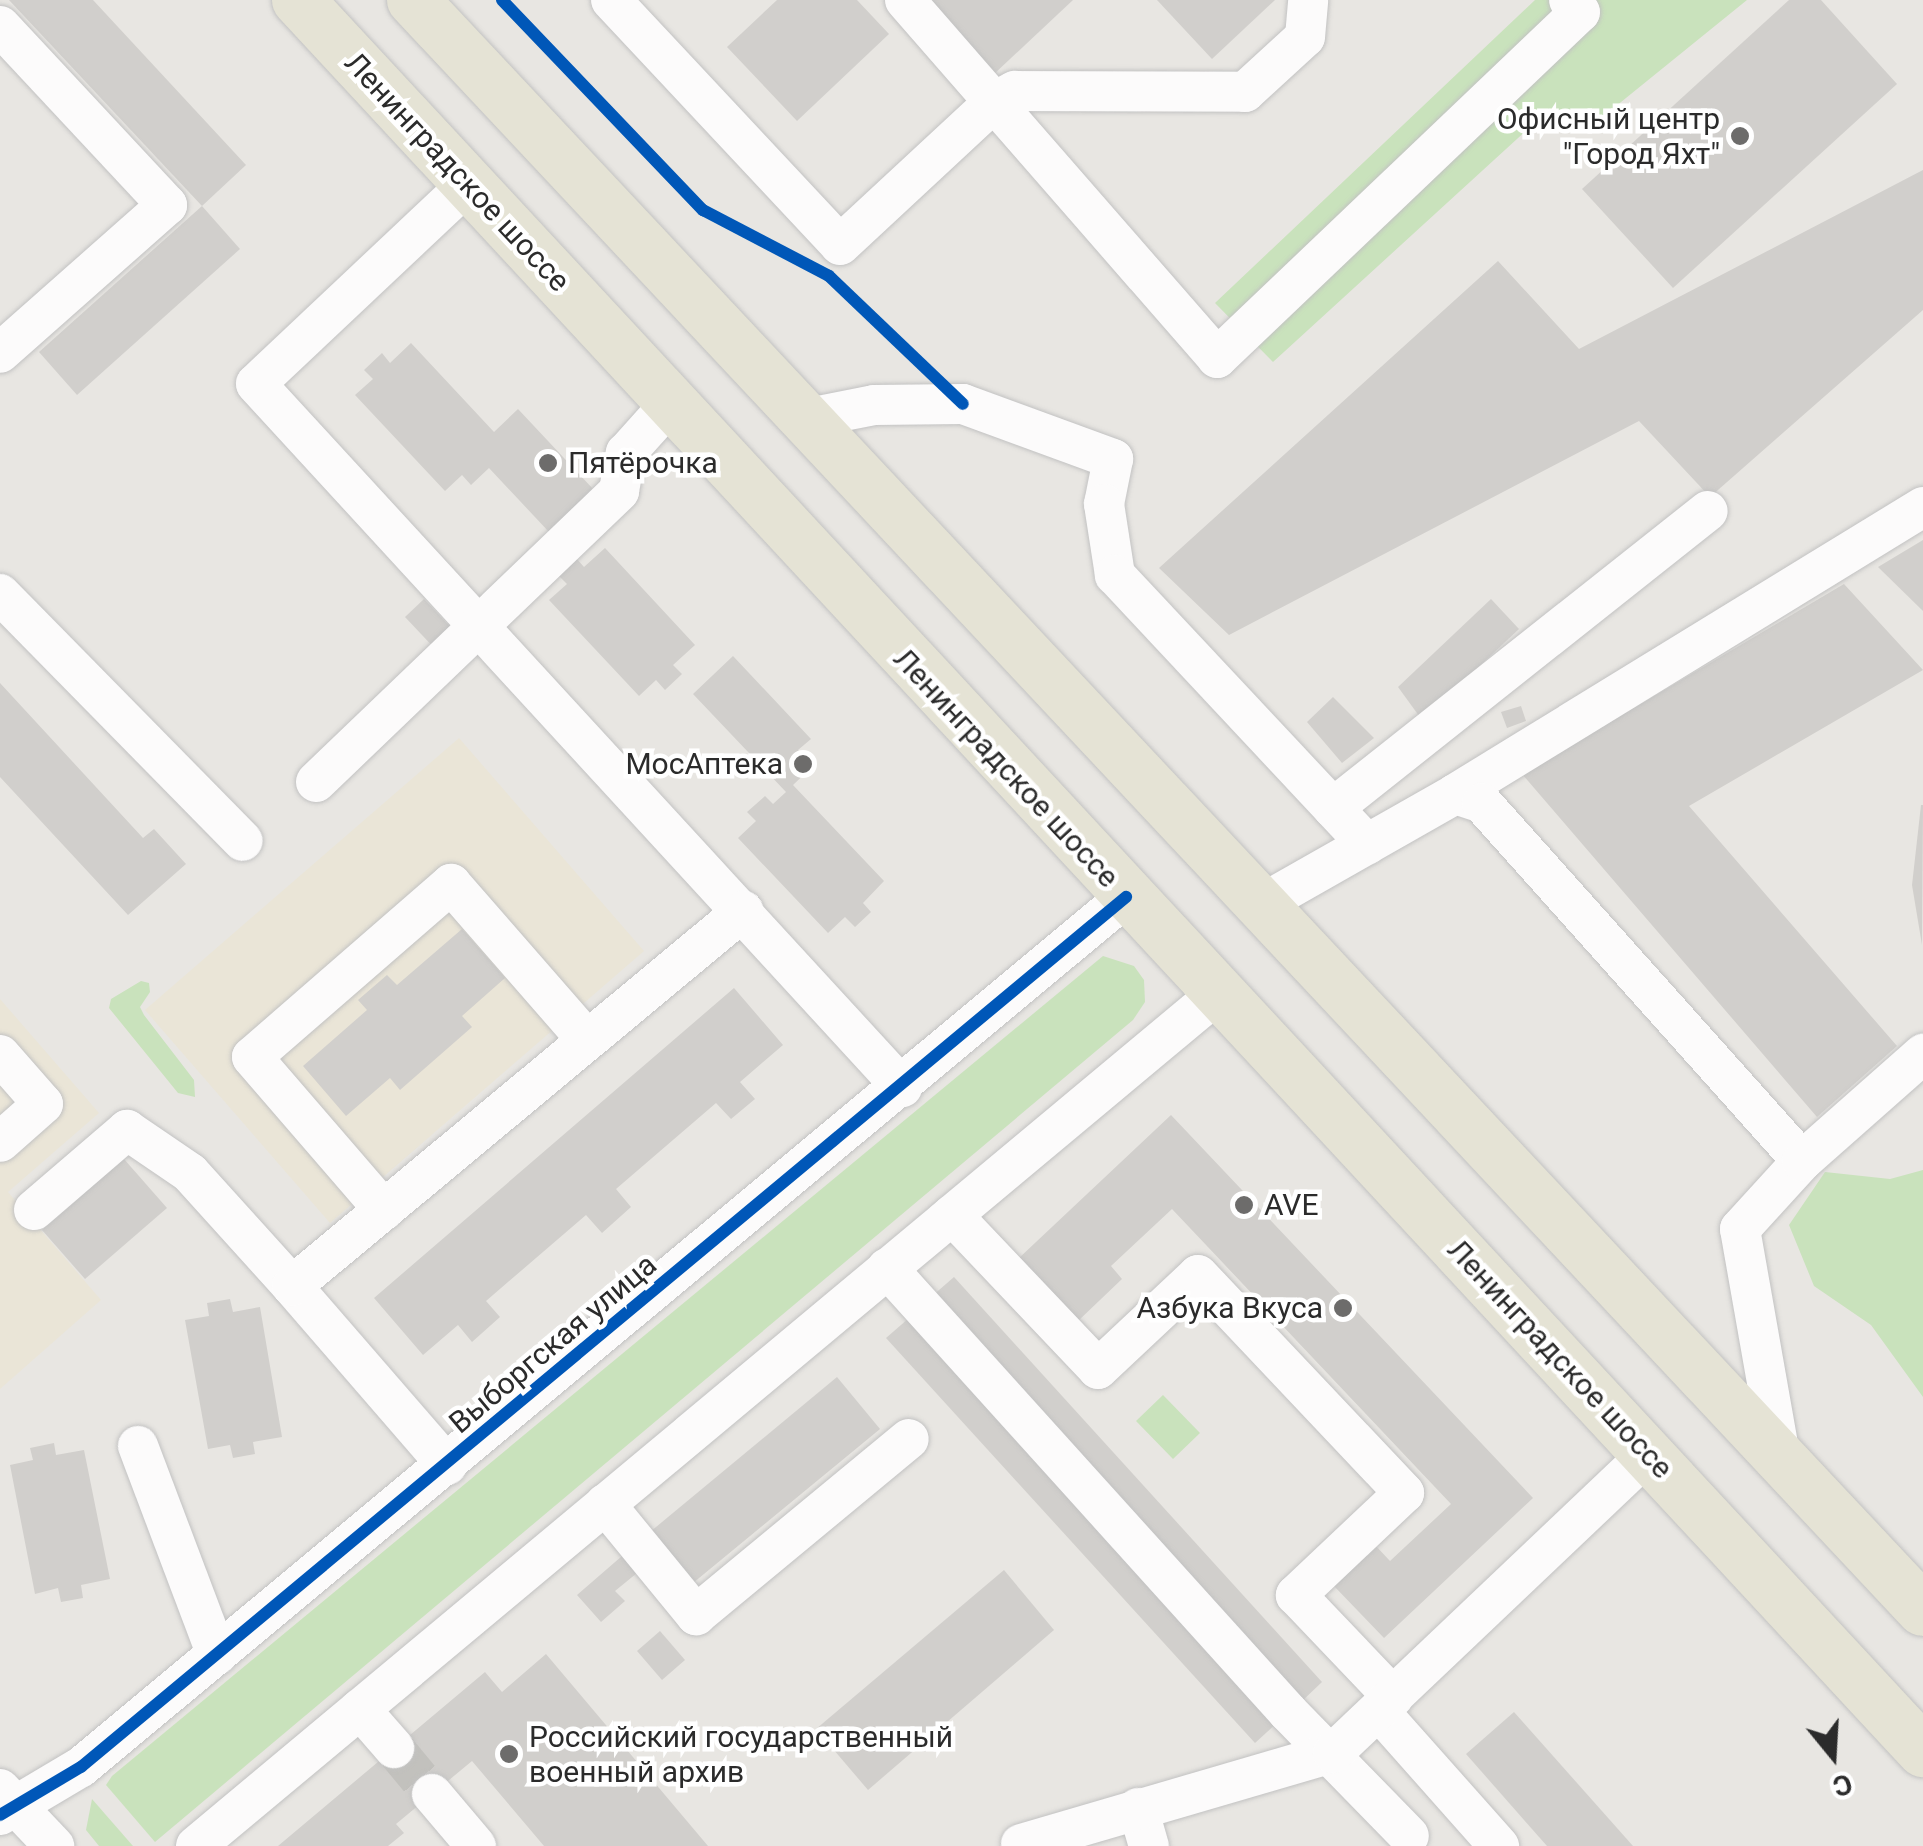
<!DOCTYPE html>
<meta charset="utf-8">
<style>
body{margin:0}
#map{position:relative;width:1923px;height:1846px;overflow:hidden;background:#e8e6e2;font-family:Roboto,sans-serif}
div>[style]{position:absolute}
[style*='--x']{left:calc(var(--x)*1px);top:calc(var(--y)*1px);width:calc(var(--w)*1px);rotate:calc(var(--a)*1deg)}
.education>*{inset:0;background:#eae5d7}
.green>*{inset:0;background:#c9e2bc}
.building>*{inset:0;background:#d1cfcc}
.minor-tunnel>*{height:40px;margin-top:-20px;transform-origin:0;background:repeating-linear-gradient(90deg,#c2c1bd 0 40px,transparent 0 60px)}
.roads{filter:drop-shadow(0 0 2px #c2c2c2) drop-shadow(0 0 2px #c2c2c2)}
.minor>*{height:40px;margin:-20px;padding:0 20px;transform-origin:20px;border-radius:20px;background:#fcfbfb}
.major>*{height:52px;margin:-26px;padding:0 26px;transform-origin:26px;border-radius:26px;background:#e5e3d5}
.cycleway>*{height:12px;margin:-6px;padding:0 6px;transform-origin:6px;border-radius:6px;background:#0057b8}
.dots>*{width:28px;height:28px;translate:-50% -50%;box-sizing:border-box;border:5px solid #fff;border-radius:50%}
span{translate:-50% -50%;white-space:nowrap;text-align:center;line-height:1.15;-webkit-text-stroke:9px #fff;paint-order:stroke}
.poi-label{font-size:30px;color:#2b2b2b}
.right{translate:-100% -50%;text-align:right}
.left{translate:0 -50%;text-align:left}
.street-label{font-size:30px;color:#2b2b2b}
.north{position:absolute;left:1783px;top:1706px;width:100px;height:100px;-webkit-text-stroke:8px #fff;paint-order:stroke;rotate:162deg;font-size:28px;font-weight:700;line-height:40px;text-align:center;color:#2b2b2b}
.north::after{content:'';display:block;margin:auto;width:35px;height:45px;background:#2b2b2b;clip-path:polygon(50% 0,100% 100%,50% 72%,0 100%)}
</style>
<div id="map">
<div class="education">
<div style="clip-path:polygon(459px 738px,644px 951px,330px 1223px,145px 1010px)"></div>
<div style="clip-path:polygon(0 999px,99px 1113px,8px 1192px,101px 1300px,0 1389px)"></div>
</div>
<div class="green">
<div style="clip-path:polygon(1535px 0,1747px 0,1584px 132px,1529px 128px,1273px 362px,1215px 303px)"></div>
<div style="clip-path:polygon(1103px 956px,1134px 966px,1144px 980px,1145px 1002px,1133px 1020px,155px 1842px,106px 1785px,112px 1776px)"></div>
<div style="clip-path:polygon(141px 981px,149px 983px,150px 992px,140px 1007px,144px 1015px,194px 1080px,195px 1097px,178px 1093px,109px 1008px,111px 999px)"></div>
<div style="clip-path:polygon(1923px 1170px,1923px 1397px,1871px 1325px,1814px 1286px,1789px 1225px,1825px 1172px,1890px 1179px)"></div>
<div style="clip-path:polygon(1163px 1395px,1200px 1433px,1173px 1459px,1136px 1421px)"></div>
<div style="clip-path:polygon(92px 1799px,133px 1846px,99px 1846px,86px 1830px)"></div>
</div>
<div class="building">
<div style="clip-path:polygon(9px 0,93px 0,246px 165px,202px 206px)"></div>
<div style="clip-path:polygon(777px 0,857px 0,889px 34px,797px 121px,727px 47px)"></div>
<div style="clip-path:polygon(923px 0,1073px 0,993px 75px)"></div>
<div style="clip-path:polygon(1157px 0,1275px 0,1212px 59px)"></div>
<div style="clip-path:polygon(1789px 0,1821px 0,1897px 84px,1673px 288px,1582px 189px)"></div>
<div style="clip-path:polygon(1923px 170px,1923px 310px,1710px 497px,1639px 421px,1229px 635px,1159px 568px,1498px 261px,1579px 349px)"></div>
<div style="clip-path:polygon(202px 206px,240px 249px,77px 395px,39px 352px)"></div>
<div style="clip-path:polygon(411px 343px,494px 432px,518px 409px,594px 490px,549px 532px,489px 468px,471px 485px,462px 475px,445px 491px,355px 395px,373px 379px,364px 370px,382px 353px,390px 363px)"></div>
<div style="clip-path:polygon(1923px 540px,1923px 611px,1878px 567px)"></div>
<div style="clip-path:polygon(605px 548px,695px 645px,673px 665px,682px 674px,665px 690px,656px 680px,639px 696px,549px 600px,567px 584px,558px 575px,576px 558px,584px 567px)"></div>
<div style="clip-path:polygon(1844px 584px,1923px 670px,1689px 806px,1897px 1046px,1817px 1117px,1522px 774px)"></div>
<div style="clip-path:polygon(424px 599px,457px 634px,438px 652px,405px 617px)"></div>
<div style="clip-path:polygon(1491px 599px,1519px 629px,1422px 720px,1398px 687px)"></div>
<div style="clip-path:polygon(733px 656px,811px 739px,798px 750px,813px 766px,793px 785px,884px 881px,863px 903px,871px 912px,855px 927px,845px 917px,828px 933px,738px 838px,756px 821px,747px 812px,765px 796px,773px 804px,786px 792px,693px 694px)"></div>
<div style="clip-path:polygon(0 683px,143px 838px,154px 829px,186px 864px,128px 915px,0 777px)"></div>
<div style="clip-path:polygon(1333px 697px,1374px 738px,1342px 763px,1307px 722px)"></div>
<div style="clip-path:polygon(1521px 706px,1526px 721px,1507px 728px,1501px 712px)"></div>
<div style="clip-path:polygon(1921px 805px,1923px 805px,1922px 945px,1912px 885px)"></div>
<div style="clip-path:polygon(462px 929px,505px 978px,462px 1016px,472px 1027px,400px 1090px,390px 1078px,346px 1116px,303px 1066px,367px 1010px,358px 1000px,387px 975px,397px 985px)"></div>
<div style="clip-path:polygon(734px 988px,783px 1045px,740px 1082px,755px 1099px,731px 1119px,716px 1103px,616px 1189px,631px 1207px,602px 1233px,586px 1215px,486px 1301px,500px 1317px,472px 1342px,458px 1325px,423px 1355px,374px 1298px)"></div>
<div style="clip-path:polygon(1171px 1115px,1533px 1498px,1384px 1638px,1333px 1585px,1375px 1545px,1390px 1561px,1451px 1504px,1172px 1209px,1111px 1266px,1122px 1279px,1078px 1321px,1019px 1258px)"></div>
<div style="clip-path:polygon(124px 1159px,167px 1208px,85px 1279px,42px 1230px)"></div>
<div style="clip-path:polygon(954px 1277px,1322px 1682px,1300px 1703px,931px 1297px)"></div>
<div style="clip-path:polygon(230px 1299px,233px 1312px,260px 1307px,282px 1437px,253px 1442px,255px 1454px,233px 1458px,230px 1445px,208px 1449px,185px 1320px,209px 1316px,207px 1303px)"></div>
<div style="clip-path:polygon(909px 1318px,1277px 1723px,1255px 1743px,886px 1338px)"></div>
<div style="clip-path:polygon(837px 1377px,880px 1429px,693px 1583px,650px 1532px)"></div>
<div style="clip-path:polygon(54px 1443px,56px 1455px,84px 1450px,110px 1579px,81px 1585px,83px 1598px,61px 1602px,58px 1588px,35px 1594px,10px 1465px,33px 1460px,30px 1448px)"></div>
<div style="clip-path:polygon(622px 1556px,637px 1573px,615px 1591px,625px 1601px,601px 1622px,577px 1595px)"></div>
<div style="clip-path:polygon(1004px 1570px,1054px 1630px,868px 1790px,816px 1729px)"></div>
<div style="clip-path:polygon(660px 1631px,685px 1660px,662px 1680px,637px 1651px)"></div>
<div style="clip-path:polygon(546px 1654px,708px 1846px,544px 1846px,472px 1761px,396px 1824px,404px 1833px,388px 1846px,278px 1846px,485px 1672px,502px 1692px)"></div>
<div style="clip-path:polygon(1514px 1712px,1633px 1846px,1547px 1846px,1466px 1754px)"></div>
</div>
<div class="minor-tunnel">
<div style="--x:394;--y:1748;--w:60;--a:50.4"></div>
</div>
<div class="roads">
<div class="minor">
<div style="--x:611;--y:0;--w:335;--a:46.9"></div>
<div style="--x:840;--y:245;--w:210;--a:-42.9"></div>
<div style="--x:994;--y:102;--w:24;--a:-28"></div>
<div style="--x:1015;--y:91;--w:230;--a:0.2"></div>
<div style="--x:1245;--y:92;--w:81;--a:-42.5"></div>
<div style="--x:1305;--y:37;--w:37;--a:-85"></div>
<div style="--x:905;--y:0;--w:475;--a:48.9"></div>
<div style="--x:1217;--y:358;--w:501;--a:-43.63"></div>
<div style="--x:1580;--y:12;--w:16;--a:-133"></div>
<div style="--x:0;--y:26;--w:245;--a:47"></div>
<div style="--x:167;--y:205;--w:223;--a:138.5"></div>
<div style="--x:468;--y:184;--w:291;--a:136.7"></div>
<div style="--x:256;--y:384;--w:955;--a:47.42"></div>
<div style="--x:803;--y:419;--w:72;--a:-11.2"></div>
<div style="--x:874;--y:405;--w:89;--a:-0.6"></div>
<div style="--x:963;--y:404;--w:160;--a:20.1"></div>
<div style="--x:1113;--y:459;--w:46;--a:101.3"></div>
<div style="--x:1104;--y:504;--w:72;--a:81.2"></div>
<div style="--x:1115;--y:575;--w:369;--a:46.9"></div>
<div style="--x:0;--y:594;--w:346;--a:45.5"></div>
<div style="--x:316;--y:782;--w:420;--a:-43.8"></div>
<div style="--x:619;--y:491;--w:39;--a:-80"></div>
<div style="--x:626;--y:453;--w:66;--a:-48.1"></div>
<div style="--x:1455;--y:794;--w:549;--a:-31.52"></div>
<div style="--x:1333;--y:808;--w:478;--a:-38.4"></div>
<div style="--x:1260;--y:905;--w:224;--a:-29.6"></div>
<div style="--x:1455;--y:794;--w:28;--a:18"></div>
<div style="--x:1482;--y:803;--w:480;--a:48.2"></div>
<div style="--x:1802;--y:1161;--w:92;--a:132.4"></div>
<div style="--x:1740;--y:1229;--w:236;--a:80"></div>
<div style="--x:0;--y:1055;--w:65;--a:48.7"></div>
<div style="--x:43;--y:1104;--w:57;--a:138.5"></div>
<div style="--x:1802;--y:1161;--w:162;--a:-41.5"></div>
<div style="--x:34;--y:1210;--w:123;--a:-40.7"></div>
<div style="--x:127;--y:1130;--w:76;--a:34.3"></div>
<div style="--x:190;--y:1173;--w:152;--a:47.9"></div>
<div style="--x:384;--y:1210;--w:202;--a:-130.8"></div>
<div style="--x:252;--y:1057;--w:264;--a:-41"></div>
<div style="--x:451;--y:884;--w:206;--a:48.9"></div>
<div style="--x:952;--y:1215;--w:212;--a:46.5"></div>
<div style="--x:1098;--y:1369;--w:137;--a:-43.2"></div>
<div style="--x:1198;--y:1275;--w:300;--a:46.6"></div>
<div style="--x:1404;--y:1493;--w:149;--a:136.6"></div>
<div style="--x:1296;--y:1595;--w:141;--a:46.4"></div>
<div style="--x:887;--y:1268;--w:598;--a:47.91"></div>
<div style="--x:1288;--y:1712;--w:173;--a:45.7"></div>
<div style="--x:138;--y:1446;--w:223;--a:69.3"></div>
<div style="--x:447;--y:1465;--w:237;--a:-130.9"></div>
<div style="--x:292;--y:1286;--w:587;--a:-39.74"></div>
<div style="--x:605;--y:1504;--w:144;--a:50.7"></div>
<div style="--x:696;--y:1615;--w:276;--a:-39.6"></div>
<div style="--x:360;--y:1709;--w:52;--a:48.9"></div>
<div style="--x:1379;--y:1711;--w:181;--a:48.4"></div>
<div style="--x:0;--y:1789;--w:79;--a:46.5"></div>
<div style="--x:432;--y:1794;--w:68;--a:49.8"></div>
<div style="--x:1138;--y:1808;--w:40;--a:74"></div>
<div style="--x:0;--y:1815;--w:94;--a:-30.7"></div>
<div style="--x:81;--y:1767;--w:1360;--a:-39.78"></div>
<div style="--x:1021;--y:1844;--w:325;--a:-16.3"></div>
<div style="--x:1333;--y:1753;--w:436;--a:-43.5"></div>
<div style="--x:196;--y:1846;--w:1330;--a:-39.84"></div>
</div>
<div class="major">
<div style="--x:298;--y:0;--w:2389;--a:47.14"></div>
<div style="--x:413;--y:0;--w:2207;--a:46.84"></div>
</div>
</div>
<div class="cycleway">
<div style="--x:502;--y:0;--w:291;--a:46.3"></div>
<div style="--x:703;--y:210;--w:142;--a:27.6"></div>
<div style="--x:829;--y:276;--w:185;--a:43.7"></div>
<div style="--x:0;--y:1815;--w:94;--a:-30.7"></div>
<div style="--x:81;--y:1767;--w:1360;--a:-39.78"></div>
</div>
<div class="dots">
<div style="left:1740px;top:136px;background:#6d6c6b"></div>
<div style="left:548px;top:463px;background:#6d6c6b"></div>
<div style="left:803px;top:764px;background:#6d6c6b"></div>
<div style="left:1244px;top:1205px;background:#6d6c6b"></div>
<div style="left:1343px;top:1308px;background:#6d6c6b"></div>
<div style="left:509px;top:1754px;background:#6d6c6b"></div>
</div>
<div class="poi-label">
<span class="right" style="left:1720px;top:136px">Офисный центр<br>"Город Яхт"</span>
<span class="left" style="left:568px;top:463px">Пятёрочка</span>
<span class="right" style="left:783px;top:764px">МосАптека</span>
<span class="left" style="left:1264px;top:1205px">AVE</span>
<span class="right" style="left:1323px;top:1308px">Азбука Вкуса</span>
<span class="left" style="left:529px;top:1754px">Российский государственный<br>военный архив</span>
</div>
<div class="street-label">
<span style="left:457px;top:172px;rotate:47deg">Ленинградское шоссе</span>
<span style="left:1006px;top:768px;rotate:47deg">Ленинградское шоссе</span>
<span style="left:553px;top:1344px;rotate:-40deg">Выборгская улица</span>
<span style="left:1560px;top:1359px;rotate:47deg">Ленинградское шоссе</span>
</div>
<div class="north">С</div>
</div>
